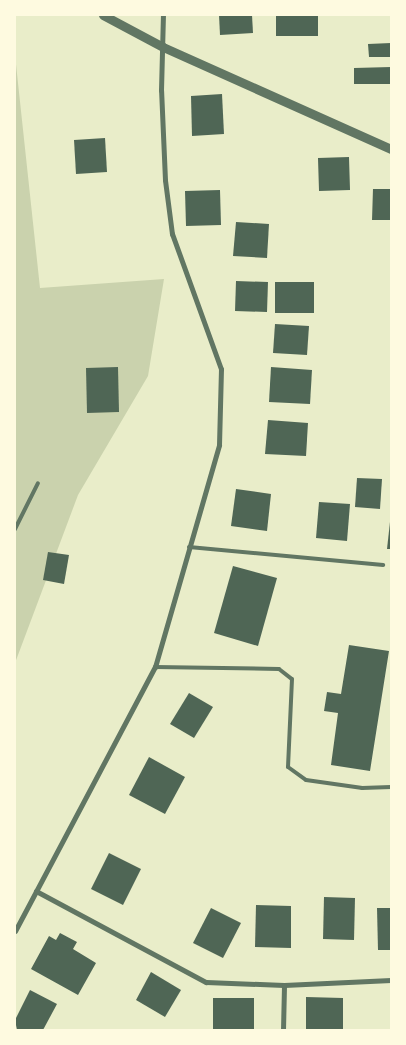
<!DOCTYPE html>
<style>
body{margin:0}
#map{position:relative;width:406px;height:1045px;overflow:hidden;background:#e9edc9;font-family:Jost,sans-serif}
div>[style]{position:absolute}
[style*='--x']{left:calc(var(--x)*1px);top:calc(var(--y)*1px);width:calc(var(--w)*1px);rotate:calc(var(--a)*1deg)}
.green>*{inset:0;background:#cad2ad}
.building>*{inset:0;background:#4f6655}
.service>*{height:4px;margin:-2px;padding:0 2px;transform-origin:2px;border-radius:2px;background:#617663}
.minor>*{height:5px;margin:-2.5px;padding:0 2.5px;transform-origin:2.5px;border-radius:2.5px;background:#617663}
.tertiary>*{height:9px;margin:-4.5px;padding:0 4.5px;transform-origin:4.5px;border-radius:4.5px;background:#617663}
span{translate:-50% -50%;white-space:nowrap;text-align:center;line-height:1.15;-webkit-text-stroke:4px #fefae0;paint-order:stroke}
.frame{position:absolute;inset:0;border:16px solid #fefae0;pointer-events:none}
</style>
<div id="map">
<div class="green">
<div style="clip-path:polygon(15px 55px,40px 288px,164px 279px,148px 376px,78px 495px,15px 663px)"></div>
</div>
<div class="building">
<div style="clip-path:polygon(219px 15px,252px 15px,253px 33px,220px 35px)"></div>
<div style="clip-path:polygon(276px 15px,318px 15px,318px 36px,276px 36px)"></div>
<div style="clip-path:polygon(391px 43px,391px 57px,369px 57px,368px 44px)"></div>
<div style="clip-path:polygon(391px 67px,391px 84px,354px 84px,354px 68px)"></div>
<div style="clip-path:polygon(222px 94px,224px 134px,192px 136px,191px 96px)"></div>
<div style="clip-path:polygon(105px 138px,107px 172px,76px 174px,74px 140px)"></div>
<div style="clip-path:polygon(349px 157px,350px 190px,319px 191px,318px 158px)"></div>
<div style="clip-path:polygon(373px 189px,391px 189px,391px 220px,372px 220px)"></div>
<div style="clip-path:polygon(220px 190px,221px 225px,186px 226px,185px 191px)"></div>
<div style="clip-path:polygon(236px 222px,269px 224px,267px 258px,233px 256px)"></div>
<div style="clip-path:polygon(236px 281px,268px 282px,267px 312px,235px 311px)"></div>
<div style="clip-path:polygon(275px 282px,314px 282px,314px 313px,275px 313px)"></div>
<div style="clip-path:polygon(275px 324px,309px 326px,307px 355px,273px 353px)"></div>
<div style="clip-path:polygon(118px 367px,119px 412px,87px 413px,86px 368px)"></div>
<div style="clip-path:polygon(271px 367px,312px 370px,310px 404px,269px 402px)"></div>
<div style="clip-path:polygon(268px 420px,308px 423px,306px 456px,265px 454px)"></div>
<div style="clip-path:polygon(357px 478px,382px 479px,380px 509px,355px 507px)"></div>
<div style="clip-path:polygon(236px 489px,271px 494px,267px 531px,231px 526px)"></div>
<div style="clip-path:polygon(319px 502px,350px 504px,347px 541px,316px 538px)"></div>
<div style="clip-path:polygon(390px 522px,391px 522px,391px 549px,387px 549px)"></div>
<div style="clip-path:polygon(48px 552px,69px 555px,64px 584px,43px 580px)"></div>
<div style="clip-path:polygon(233px 566px,277px 578px,258px 646px,214px 633px)"></div>
<div style="clip-path:polygon(349px 645px,389px 651px,370px 771px,331px 765px,338px 713px,324px 711px,327px 692px,341px 694px)"></div>
<div style="clip-path:polygon(189px 693px,213px 707px,194px 738px,170px 724px)"></div>
<div style="clip-path:polygon(149px 757px,185px 777px,165px 814px,129px 795px)"></div>
<div style="clip-path:polygon(109px 853px,141px 869px,123px 905px,91px 889px)"></div>
<div style="clip-path:polygon(324px 897px,355px 898px,354px 940px,323px 939px)"></div>
<div style="clip-path:polygon(256px 905px,291px 906px,291px 948px,255px 947px)"></div>
<div style="clip-path:polygon(211px 908px,241px 923px,223px 958px,193px 943px)"></div>
<div style="clip-path:polygon(377px 908px,391px 908px,391px 950px,378px 950px)"></div>
<div style="clip-path:polygon(60px 933px,77px 942px,73px 949px,96px 963px,78px 995px,31px 969px,49px 936px,56px 940px)"></div>
<div style="clip-path:polygon(151px 972px,181px 990px,165px 1017px,136px 1000px)"></div>
<div style="clip-path:polygon(30px 990px,57px 1004px,43px 1030px,17px 1030px,15px 1020px)"></div>
<div style="clip-path:polygon(306px 997px,343px 998px,343px 1030px,306px 1030px)"></div>
<div style="clip-path:polygon(213px 998px,254px 998px,254px 1030px,213px 1030px)"></div>
</div>
<div class="service">
<div style="--x:15;--y:529;--w:51;--a:-63.4"></div>
<div style="--x:189;--y:547;--w:195;--a:5.3"></div>
<div style="--x:155;--y:667;--w:124;--a:0.9"></div>
<div style="--x:279;--y:669;--w:16;--a:38"></div>
<div style="--x:292;--y:679;--w:88;--a:92.6"></div>
<div style="--x:288;--y:767;--w:22;--a:36"></div>
<div style="--x:306;--y:780;--w:57;--a:8.1"></div>
<div style="--x:362;--y:788;--w:29;--a:-2"></div>
</div>
<div class="minor">
<div style="--x:36;--y:891;--w:193;--a:28.2"></div>
<div style="--x:206;--y:982;--w:78;--a:2.2"></div>
<div style="--x:284;--y:985;--w:107;--a:-2.7"></div>
<div style="--x:15;--y:931;--w:299;--a:-62.1"></div>
<div style="--x:155;--y:667;--w:231;--a:-73.9"></div>
<div style="--x:219;--y:445;--w:76;--a:-88.5"></div>
<div style="--x:221;--y:369;--w:144;--a:-109.9"></div>
<div style="--x:172;--y:234;--w:54;--a:-97.4"></div>
<div style="--x:165;--y:180;--w:90;--a:-92.5"></div>
<div style="--x:161;--y:90;--w:75;--a:-88.5"></div>
<div style="--x:283;--y:1030;--w:45;--a:-88.7"></div>
</div>
<div class="tertiary">
<div style="--x:103;--y:15;--w:68;--a:28.1"></div>
<div style="--x:163;--y:47;--w:250;--a:24.1"></div>
</div>
<div class="frame"></div>
</div>
